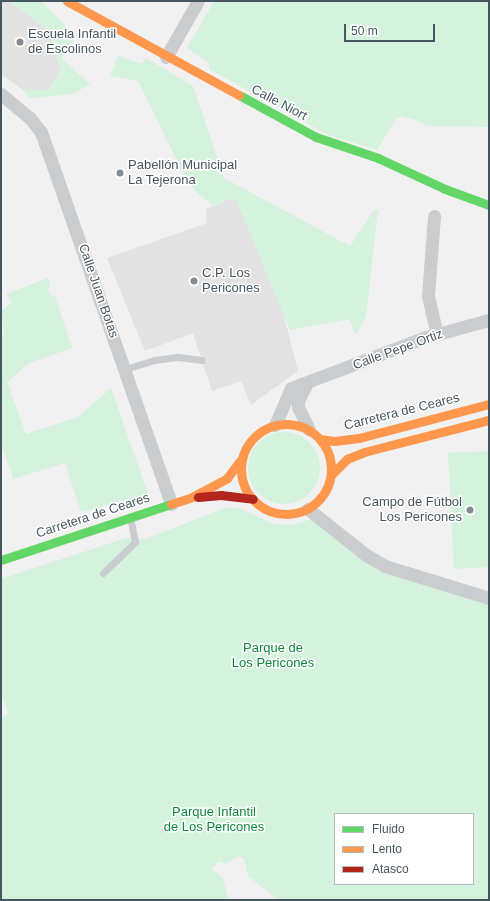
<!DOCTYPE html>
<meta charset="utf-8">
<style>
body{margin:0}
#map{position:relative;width:490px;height:901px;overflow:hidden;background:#f2f1f1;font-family:Arial,sans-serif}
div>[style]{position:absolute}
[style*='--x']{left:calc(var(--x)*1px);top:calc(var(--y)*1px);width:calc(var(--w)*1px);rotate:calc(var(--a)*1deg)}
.education>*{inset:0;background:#e3e2e3}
.green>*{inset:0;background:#d4f2dc}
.round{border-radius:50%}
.lane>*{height:7px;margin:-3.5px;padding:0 3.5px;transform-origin:3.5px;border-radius:3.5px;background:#cacdd0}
.street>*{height:13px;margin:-6.5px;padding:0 6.5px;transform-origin:6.5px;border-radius:6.5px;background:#cacdd0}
.fast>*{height:9px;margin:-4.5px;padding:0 4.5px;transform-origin:4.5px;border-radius:4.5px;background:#63d668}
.slow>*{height:9px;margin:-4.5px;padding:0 4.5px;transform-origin:4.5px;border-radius:4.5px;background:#ff974d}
.slow>.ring{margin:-4.5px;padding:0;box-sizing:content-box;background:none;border:9px solid #ff974d;border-radius:50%}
.jam>*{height:9px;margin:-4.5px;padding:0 4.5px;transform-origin:4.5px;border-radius:4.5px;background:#b3261e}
.dots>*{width:11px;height:11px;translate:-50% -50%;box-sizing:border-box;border:2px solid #fff;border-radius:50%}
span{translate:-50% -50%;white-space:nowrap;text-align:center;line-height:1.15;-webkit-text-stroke:3px #fff;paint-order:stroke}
.poi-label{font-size:13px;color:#46565f}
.left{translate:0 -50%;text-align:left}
.right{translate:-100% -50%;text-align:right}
.street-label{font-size:13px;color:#46565f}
.park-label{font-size:13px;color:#10883f}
.frame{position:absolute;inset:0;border:2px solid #46565f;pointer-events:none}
.legend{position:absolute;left:334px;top:813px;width:140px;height:72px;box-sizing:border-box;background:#fff;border:1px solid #b5bbbf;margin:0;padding:5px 7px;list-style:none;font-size:12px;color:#46565f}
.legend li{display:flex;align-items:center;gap:8px;height:20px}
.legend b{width:20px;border:1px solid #b5bbbf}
.scale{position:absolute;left:344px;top:24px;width:91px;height:18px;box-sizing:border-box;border:2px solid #46565f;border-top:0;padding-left:5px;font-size:12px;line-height:14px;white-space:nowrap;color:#46565f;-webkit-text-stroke:3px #fff;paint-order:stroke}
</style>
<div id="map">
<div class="education">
<div style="clip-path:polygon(1px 1px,10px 1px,49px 31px,61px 70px,49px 90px,23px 90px,1px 74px)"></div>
<div style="clip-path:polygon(235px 197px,281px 304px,298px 371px,251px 405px,241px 381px,212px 391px,193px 333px,145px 351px,107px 258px,207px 223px,206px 209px)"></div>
</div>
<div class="green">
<div style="clip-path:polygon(10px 1px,41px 1px,76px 36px,62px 59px,90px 84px,73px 94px,29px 98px,23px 90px,49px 90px,61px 70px,49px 31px)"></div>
<div style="clip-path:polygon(214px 1px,489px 1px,489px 127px,427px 126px,416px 120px,401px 116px,396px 119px,377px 150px,328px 135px,209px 69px,209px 63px,187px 48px)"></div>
<div style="clip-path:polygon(118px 56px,142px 64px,146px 58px,193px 86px,224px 178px,350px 246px,374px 210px,378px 210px,366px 316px,356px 335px,349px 319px,290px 330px,235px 197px,213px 206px,197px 193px,184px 175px,138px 81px,110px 76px)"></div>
<div style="clip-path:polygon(48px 278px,50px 285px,48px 289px,50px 295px,55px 296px,72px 348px,29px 363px,7px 382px,26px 434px,78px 417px,111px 388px,148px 494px,81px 512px,65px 463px,13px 479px,1px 443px,1px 336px,4px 334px,1px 311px,12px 303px,6px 294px)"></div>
<div class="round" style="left:248px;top:432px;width:72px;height:72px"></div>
<div style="clip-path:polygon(489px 451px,489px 567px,454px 569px,448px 453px)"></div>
<div style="clip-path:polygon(evenodd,228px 507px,244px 510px,273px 524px,291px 525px,312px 519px,363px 559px,489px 603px,489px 900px,278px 900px,248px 876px,244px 858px,238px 856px,227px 863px,219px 862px,212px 869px,222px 877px,229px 900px,1px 900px,1px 718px,8px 714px,1px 691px,1px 579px,126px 538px,145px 539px,228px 507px,335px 814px,473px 814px,473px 884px,335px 884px,335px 814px)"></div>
</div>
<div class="lane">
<div style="--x:125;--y:369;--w:30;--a:-17"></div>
<div style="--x:154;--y:360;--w:24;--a:-7"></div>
<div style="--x:178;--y:357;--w:24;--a:7"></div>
<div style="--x:103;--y:573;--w:45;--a:-44.1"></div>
<div style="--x:135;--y:542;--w:25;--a:-101"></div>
</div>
<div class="street">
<div style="--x:166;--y:57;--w:64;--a:-60.3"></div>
<div style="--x:1;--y:94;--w:38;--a:40"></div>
<div style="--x:30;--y:118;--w:18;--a:52"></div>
<div style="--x:41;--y:132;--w:394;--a:70.7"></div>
<div style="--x:434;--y:216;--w:80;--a:94.3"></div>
<div style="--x:428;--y:296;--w:39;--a:77"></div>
<div style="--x:307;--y:383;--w:20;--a:117"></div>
<div style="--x:298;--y:401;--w:6;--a:90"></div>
<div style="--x:298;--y:407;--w:25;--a:64"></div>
<div style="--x:275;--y:425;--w:40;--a:-66.6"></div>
<div style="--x:291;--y:388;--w:144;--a:-20.7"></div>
<div style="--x:426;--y:337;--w:65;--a:-15.1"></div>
<div style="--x:308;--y:509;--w:74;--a:38.4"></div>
<div style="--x:366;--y:555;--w:22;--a:30"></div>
<div style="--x:385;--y:566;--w:109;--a:17.1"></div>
</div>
<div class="fast">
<div style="--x:239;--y:95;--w:88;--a:28.6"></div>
<div style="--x:316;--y:137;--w:65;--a:18.7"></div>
<div style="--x:378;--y:158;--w:74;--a:24.8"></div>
<div style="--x:445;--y:189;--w:47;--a:20"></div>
<div style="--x:1;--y:560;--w:179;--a:-18.2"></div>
</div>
<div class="slow">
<div style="--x:67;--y:1;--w:196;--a:28.7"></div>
<div class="ring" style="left:241px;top:424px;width:81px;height:81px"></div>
<div style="--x:320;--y:439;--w:14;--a:8"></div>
<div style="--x:334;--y:441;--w:25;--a:-7"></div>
<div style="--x:359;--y:438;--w:134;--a:-14.7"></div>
<div style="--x:331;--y:475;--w:23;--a:-45"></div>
<div style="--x:347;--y:459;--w:18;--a:-22"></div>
<div style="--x:364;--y:452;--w:129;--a:-14.4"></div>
<div style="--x:171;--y:504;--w:22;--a:-18"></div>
<div style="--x:192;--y:497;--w:40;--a:-28"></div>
<div style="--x:227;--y:478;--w:21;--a:-53"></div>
</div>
<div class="jam">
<div style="--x:198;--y:497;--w:23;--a:-5"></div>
<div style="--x:221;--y:495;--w:32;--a:7"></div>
</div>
<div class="dots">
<div style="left:20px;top:42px;background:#828c92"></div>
<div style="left:120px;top:173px;background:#828c92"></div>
<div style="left:194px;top:281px;background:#828c92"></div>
<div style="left:470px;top:510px;background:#828c92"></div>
</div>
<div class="poi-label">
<span class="left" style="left:28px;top:42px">Escuela Infantil<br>de Escolinos</span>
<span class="left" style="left:128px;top:173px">Pabellón Municipal<br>La Tejerona</span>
<span class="left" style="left:202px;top:281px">C.P. Los<br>Pericones</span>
<span class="right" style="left:462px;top:510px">Campo de Fútbol<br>Los Pericones</span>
</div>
<div class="street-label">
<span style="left:279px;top:103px;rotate:28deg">Calle Niort</span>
<span style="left:98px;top:291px;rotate:71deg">Calle Juan Botas</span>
<span style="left:398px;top:350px;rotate:-20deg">Calle Pepe Ortiz</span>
<span style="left:402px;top:412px;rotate:-14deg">Carretera de Ceares</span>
<span style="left:93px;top:516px;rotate:-18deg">Carretera de Ceares</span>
</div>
<div class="park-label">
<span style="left:273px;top:656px">Parque de<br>Los Pericones</span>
<span style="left:214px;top:820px">Parque Infantil<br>de Los Pericones</span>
</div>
<div class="frame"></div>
<ul class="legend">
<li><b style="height:5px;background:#63d668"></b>Fluido</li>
<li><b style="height:5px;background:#ff974d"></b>Lento</li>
<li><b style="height:5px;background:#b3261e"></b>Atasco</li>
</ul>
<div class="scale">50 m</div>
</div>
